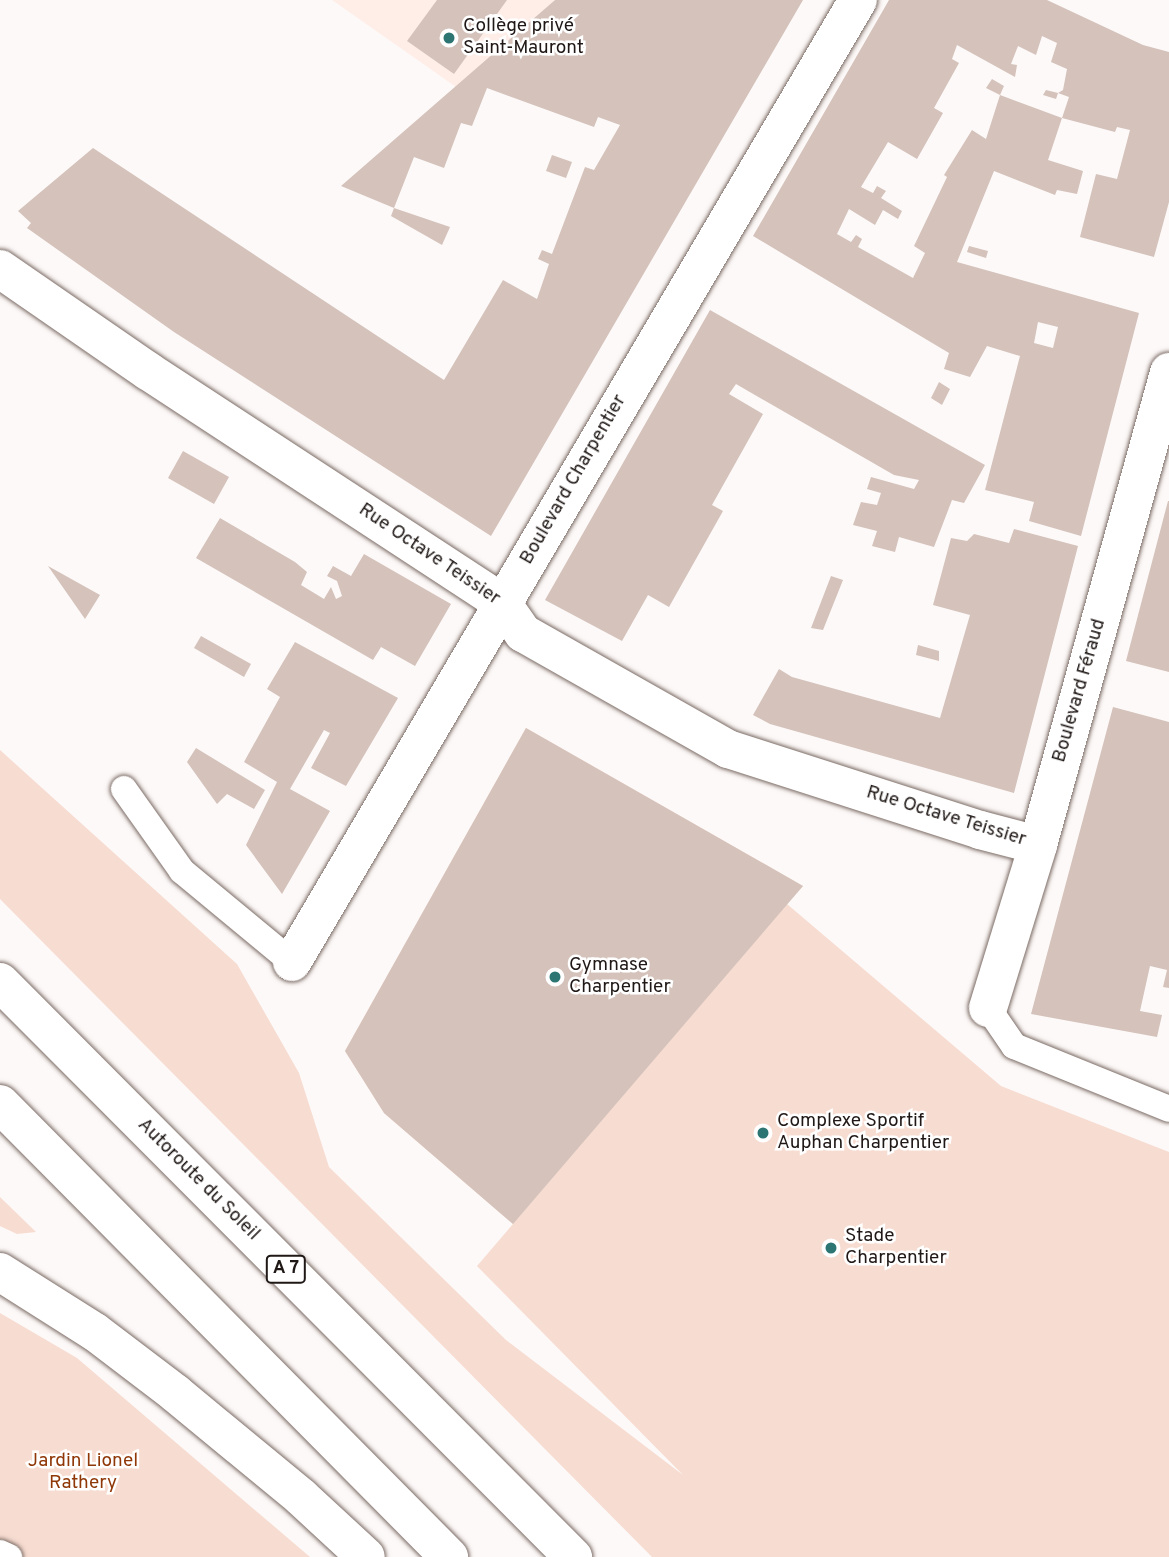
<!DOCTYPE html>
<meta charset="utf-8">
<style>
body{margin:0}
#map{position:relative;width:1169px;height:1557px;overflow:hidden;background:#fdf9f8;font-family:Overpass,sans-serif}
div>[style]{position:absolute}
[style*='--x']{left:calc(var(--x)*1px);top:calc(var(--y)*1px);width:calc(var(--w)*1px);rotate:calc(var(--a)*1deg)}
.built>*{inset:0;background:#ffeee8}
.green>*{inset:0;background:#f7dcd1}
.building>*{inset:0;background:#d4c2bb}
.roads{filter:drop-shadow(0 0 2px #7b6b64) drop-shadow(0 0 2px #7b6b64)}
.service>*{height:26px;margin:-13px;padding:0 13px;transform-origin:13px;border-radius:13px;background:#fff}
.minor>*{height:38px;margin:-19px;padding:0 19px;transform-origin:19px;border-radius:19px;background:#fff}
.motorway>*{height:38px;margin:-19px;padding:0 19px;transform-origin:19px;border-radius:19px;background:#fff}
.dots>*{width:19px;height:19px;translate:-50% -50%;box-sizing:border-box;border:4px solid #fff;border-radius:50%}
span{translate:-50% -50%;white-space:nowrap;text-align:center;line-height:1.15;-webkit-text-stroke:5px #fff;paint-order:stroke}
.shield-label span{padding:2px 5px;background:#fff;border:2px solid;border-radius:5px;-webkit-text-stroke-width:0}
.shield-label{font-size:18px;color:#1f1816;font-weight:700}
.poi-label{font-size:19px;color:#1f1816}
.left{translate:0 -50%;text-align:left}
.street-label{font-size:19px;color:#1f1816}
.park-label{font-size:19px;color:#8f3707}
</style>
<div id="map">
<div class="built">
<div style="clip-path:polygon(332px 0,555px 0,456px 87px)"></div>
</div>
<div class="green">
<div style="clip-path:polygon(526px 728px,803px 886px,787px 904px,1001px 1086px,1169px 1152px,1169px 1557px,652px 1557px,0 899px,0 750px,237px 964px,299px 1073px,329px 1167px,506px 1340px,683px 1475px,477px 1266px,513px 1224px,384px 1113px,345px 1051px)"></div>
<div style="clip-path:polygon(0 1197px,36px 1232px,17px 1234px,0 1226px)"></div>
<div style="clip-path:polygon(0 1313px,77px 1358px,310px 1557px,0 1557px)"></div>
</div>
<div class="building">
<div style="clip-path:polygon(437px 0,507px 0,454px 74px,407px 41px)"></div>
<div style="clip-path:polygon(555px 0,803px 0,491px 536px,174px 332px,27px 228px,31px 223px,18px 211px,93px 148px,444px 380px,503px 280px,537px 299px,549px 264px,538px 259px,542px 250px,552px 254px,585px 167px,594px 170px,620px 125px,598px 117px,594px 127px,487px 88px,472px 126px,461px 123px,444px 168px,414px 157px,394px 208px,341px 186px)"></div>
<div style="clip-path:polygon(evenodd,889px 0,1047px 0,1143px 45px,1169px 52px,1169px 202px,1154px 257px,1080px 237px,1096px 174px,1117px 179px,1130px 130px,1117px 127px,1115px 132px,1062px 118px,1069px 97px,1058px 93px,1063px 90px,1067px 69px,1051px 62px,1057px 43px,1042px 36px,1036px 55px,1018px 46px,1011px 64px,1017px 65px,1015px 77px,957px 45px,952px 59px,959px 63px,934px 108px,943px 113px,917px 159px,888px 142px,861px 187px,873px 193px,877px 186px,886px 191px,881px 198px,902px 211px,898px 219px,883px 210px,875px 225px,849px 209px,837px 234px,851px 242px,856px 235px,862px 239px,858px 247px,913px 278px,925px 253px,914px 246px,947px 177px,944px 175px,972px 130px,986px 139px,1000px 95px,986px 88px,992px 79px,1004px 86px,1000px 95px,1062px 118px,1048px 160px,1083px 171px,1077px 194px,1057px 190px,1055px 195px,994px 171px,957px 262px,1139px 313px,1081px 536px,1029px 521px,1034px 502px,985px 490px,1020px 356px,987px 346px,970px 377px,944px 369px,949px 353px,753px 236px,889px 0,1038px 322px,1058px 327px,1053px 348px,1034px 343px,1038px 322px)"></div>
<div style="clip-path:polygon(1046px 90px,1058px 93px,1056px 99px,1043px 95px)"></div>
<div style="clip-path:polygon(552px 155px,572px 162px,566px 178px,546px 171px)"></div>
<div style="clip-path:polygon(394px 208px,450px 227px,442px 245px,391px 216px)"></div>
<div style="clip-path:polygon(969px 246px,988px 251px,986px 258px,967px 252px)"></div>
<div style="clip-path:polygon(710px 310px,985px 465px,964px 503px,952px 500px,934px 547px,899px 537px,895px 552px,872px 546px,877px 531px,853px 525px,861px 502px,877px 505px,881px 493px,867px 489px,871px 477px,914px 489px,919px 480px,894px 475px,736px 384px,729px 394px,763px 414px,712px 505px,723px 511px,669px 607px,648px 595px,622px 641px,545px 600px)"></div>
<div style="clip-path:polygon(939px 382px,950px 389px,942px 405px,931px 398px)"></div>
<div style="clip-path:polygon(183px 451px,229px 477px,214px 504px,168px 478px)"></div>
<div style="clip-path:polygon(1168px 501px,1169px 501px,1169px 672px,1126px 661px)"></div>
<div style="clip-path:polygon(220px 518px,295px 562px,307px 572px,301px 585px,324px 599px,331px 587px,336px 599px,342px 596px,337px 581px,327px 576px,333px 566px,351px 576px,364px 554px,451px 604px,415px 666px,381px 647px,373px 660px,196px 558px)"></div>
<div style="clip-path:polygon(1014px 529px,1078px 546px,1014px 793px,770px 724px,753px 715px,779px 669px,792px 677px,940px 718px,970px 615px,933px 605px,951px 538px,967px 541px,974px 534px,1009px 543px)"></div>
<div style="clip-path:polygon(48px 566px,100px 595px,85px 619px)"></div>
<div style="clip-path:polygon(831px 576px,843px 580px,823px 630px,811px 628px)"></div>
<div style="clip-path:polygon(201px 636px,251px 664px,244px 677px,194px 648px)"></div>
<div style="clip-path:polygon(295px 642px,398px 698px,346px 786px,311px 768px,330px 733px,324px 730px,290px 789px,330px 811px,282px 894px,246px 845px,277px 782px,244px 762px,280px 697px,267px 689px)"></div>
<div style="clip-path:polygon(918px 645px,939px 651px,939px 661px,916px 655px)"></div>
<div style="clip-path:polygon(1113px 707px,1169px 722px,1169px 988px,1163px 987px,1167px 970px,1150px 966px,1140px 1011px,1162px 1015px,1157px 1037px,1031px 1014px)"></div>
<div style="clip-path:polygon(526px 728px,803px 886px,513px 1224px,384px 1113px,345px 1051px)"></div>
<div style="clip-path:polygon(196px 748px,265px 790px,254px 809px,227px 794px,217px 804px,187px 762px)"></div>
</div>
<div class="roads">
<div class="service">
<div style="--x:124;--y:789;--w:100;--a:54.7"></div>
<div style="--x:182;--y:871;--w:143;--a:39.6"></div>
<div style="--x:988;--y:1008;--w:46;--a:55.6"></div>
<div style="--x:1014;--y:1046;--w:167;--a:22.1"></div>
<div style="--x:0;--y:1553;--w:10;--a:24"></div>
</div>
<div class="minor">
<div style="--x:0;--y:269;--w:180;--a:34.6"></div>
<div style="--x:148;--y:371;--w:423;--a:33.2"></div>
<div style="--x:502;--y:603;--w:37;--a:55"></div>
<div style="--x:523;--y:633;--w:236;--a:29.5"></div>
<div style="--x:728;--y:749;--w:265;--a:17.8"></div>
<div style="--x:980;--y:830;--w:60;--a:14.5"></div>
<div style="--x:292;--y:962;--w:1116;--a:-59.53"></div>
<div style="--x:988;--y:1008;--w:170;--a:-72.9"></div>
<div style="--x:1038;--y:845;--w:491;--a:-74.5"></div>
</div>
<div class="motorway">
<div style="--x:0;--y:982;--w:812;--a:45.1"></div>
<div style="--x:0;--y:1104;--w:638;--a:45.25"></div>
<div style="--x:0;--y:1272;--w:112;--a:32.3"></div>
<div style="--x:95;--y:1332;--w:101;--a:37.3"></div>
<div style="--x:175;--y:1393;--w:163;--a:39.5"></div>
<div style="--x:301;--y:1497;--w:88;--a:42.7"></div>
</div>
</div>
<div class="dots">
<div style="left:449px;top:38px;background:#2c7573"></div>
<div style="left:555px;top:977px;background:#2c7573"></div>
<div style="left:763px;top:1133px;background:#2c7573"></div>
<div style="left:831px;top:1248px;background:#2c7573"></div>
</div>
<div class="shield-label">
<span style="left:286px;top:1269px">A 7</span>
</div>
<div class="poi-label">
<span class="left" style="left:463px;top:38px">Collège privé<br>Saint-Mauront</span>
<span class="left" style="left:569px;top:977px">Gymnase<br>Charpentier</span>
<span class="left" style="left:777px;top:1133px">Complexe Sportif<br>Auphan Charpentier</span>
<span class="left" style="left:845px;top:1248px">Stade<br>Charpentier</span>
</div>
<div class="street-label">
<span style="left:574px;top:480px;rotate:-60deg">Boulevard Charpentier</span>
<span style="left:429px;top:555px;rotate:34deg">Rue Octave Teissier</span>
<span style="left:1080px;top:691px;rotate:-74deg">Boulevard Féraud</span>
<span style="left:946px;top:817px;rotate:17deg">Rue Octave Teissier</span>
<span style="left:198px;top:1180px;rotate:45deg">Autoroute du Soleil</span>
</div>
<div class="park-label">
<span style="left:83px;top:1473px">Jardin Lionel<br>Rathery</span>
</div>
</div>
